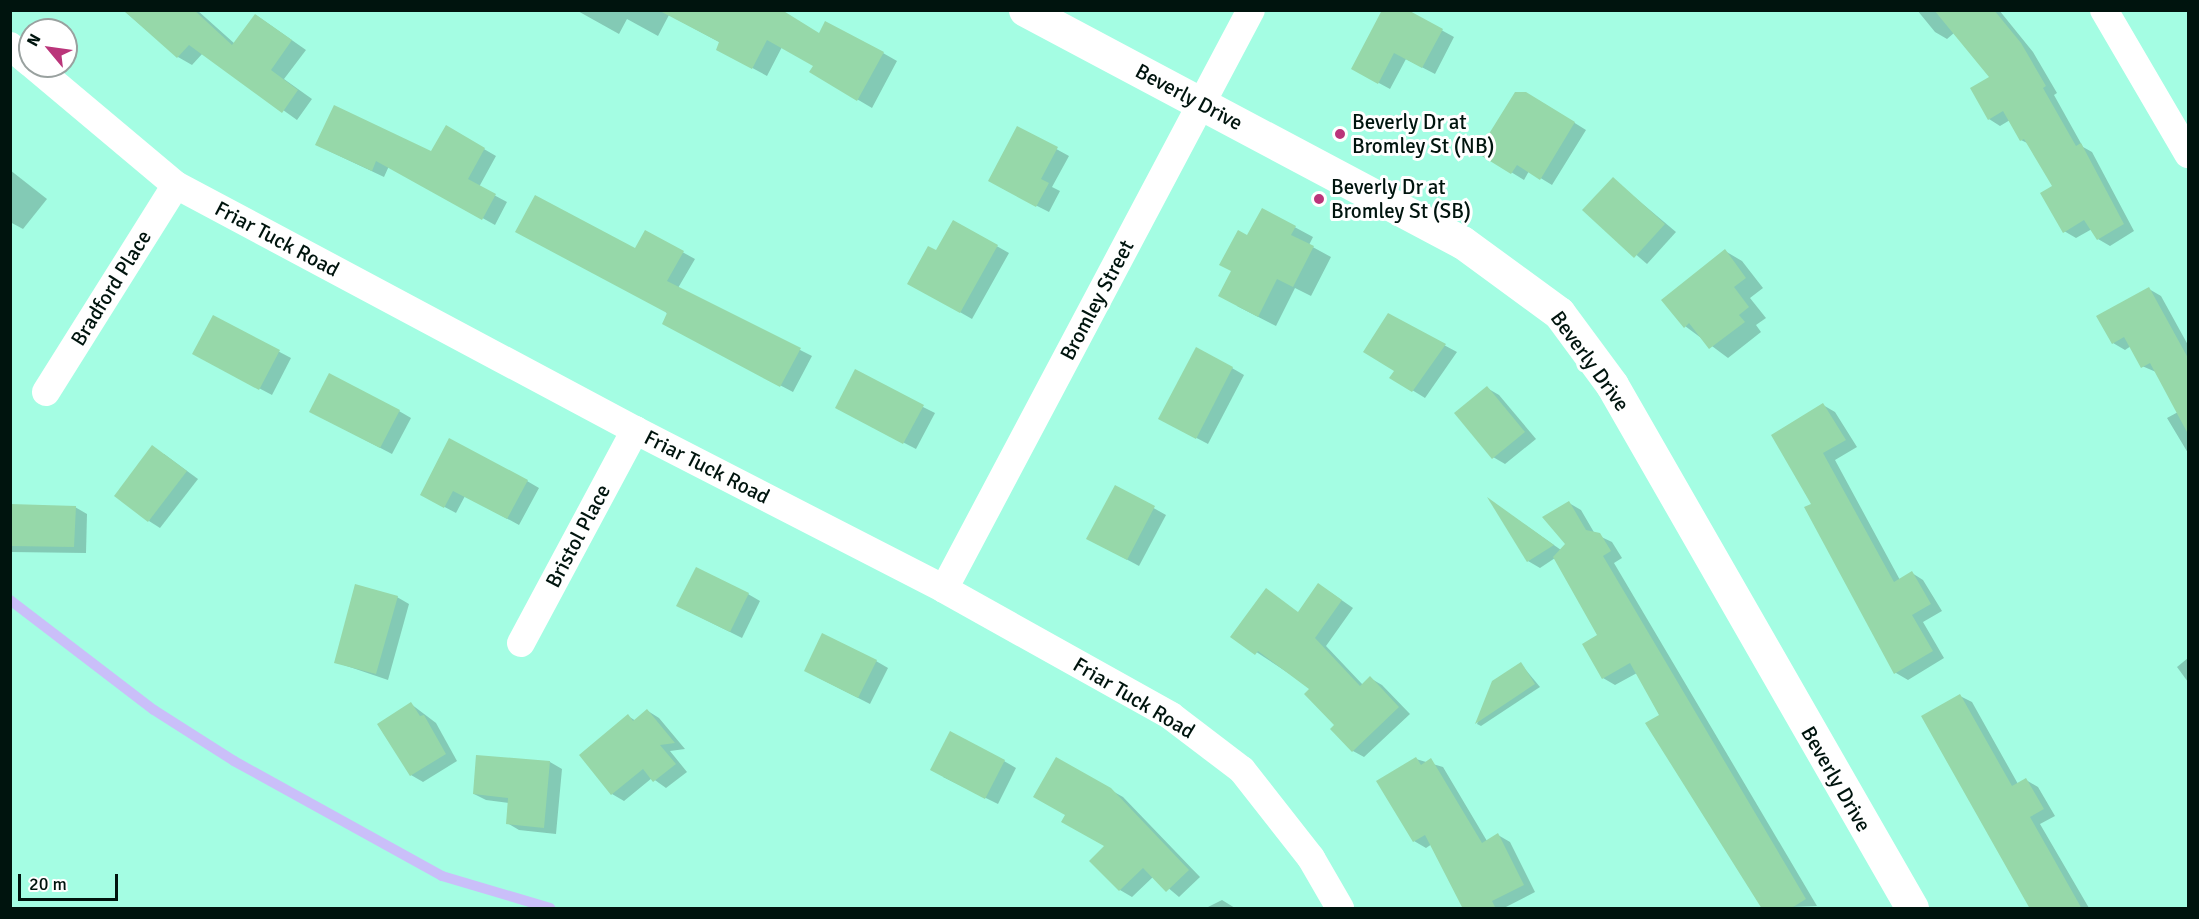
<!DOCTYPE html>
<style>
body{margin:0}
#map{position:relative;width:2199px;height:919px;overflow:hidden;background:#a4fde3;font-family:Signika,sans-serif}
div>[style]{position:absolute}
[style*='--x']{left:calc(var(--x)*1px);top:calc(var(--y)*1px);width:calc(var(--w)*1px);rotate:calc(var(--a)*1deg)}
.shadow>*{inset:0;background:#0003}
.stream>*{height:10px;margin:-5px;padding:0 5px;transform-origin:5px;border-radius:5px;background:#cabff9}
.building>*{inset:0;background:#96d8a9}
.street>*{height:28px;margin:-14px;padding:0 14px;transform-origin:14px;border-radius:14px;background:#fff}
.secondary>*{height:33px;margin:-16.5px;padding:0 16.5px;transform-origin:16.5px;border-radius:16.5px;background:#fff}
.dots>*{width:16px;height:16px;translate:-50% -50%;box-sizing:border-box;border:3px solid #fff;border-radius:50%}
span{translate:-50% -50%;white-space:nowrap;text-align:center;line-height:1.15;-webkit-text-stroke:6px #fff;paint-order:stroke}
.street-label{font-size:21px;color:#00140e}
.poi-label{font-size:21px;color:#00140e}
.left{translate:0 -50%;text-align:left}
.frame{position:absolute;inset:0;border:12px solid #00140e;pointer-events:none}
.north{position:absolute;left:18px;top:18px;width:60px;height:60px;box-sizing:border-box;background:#fff;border:2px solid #99a19f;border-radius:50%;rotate:299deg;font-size:16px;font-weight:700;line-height:24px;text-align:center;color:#00140e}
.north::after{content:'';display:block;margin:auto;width:21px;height:27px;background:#ba357a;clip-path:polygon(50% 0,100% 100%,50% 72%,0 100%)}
.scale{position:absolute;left:18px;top:874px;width:100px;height:27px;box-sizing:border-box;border:3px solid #00140e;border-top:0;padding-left:8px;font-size:18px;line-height:21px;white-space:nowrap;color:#00140e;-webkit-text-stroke:4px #fff;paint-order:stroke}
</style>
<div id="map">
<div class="shadow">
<div style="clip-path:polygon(123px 10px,197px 10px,235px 44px,256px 15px,306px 50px,284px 79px,312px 99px,297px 120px,203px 53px,192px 65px,178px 57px)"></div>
<div style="clip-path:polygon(576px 10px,773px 10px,819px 35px,883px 53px,897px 61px,872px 108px,811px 72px,815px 65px,782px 47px,767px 76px,732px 57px,721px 43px,669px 15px,658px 36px,627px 19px,619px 34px)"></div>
<div style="clip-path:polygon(1405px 10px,1454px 37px,1435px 74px,1406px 59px,1390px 89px,1353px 69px)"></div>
<div style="clip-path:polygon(1917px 10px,1999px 10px,2033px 52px,2057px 93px,2054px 95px,2083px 147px,2092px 152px,2134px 231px,2110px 246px,2098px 239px,2092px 229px,2076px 238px,2064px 231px,2054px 187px,2029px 144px,2021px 140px,2010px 120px,2000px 126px,1989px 119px,1992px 77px,1954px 33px,1947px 39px,1935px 32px)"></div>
<div style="clip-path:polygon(1538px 100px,1586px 130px,1552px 185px,1529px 171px,1524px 180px,1480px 153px)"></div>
<div style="clip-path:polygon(446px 127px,496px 156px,479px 187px,507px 202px,495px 225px,389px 166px,384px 177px,329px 151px,432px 153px)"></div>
<div style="clip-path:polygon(1018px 128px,1069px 156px,1052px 187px,1060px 191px,1049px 212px,1002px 188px)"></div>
<div style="clip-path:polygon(10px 170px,47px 199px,23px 229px,10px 222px)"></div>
<div style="clip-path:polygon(1613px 179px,1676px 232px,1647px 264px,1584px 210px)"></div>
<div style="clip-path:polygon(1263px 210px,1313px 237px,1309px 245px,1331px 257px,1311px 296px,1295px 288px,1276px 326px,1237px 306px,1232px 271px)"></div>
<div style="clip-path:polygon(954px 222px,1009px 253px,972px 319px,909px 283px,937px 252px)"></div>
<div style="clip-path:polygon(646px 232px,695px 259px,678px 288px,812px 356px,793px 392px,675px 330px,635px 250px)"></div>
<div style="clip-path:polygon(1725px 251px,1742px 261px,1763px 288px,1750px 298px,1766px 318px,1756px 325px,1761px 332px,1728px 358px,1685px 326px)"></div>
<div style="clip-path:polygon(2149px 289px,2161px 296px,2188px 345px,2188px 453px,2167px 418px,2178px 412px,2156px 372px,2142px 366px,2131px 346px,2125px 350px,2113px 343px)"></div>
<div style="clip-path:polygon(1388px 315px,1457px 352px,1425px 398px,1391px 377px,1396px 371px)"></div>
<div style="clip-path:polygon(213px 317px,291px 358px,272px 395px,205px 360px)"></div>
<div style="clip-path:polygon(1232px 368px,1244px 375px,1208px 444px,1172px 425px)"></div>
<div style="clip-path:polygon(1487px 388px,1499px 395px,1536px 439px,1505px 464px,1493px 457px)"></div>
<div style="clip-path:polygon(1823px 405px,1835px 412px,1857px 447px,1835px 460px,1900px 580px,1912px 573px,1923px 580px,1942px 611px,1923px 622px,1944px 658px,1908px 680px,1896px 673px,1813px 504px)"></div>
<div style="clip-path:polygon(923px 407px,935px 413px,916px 449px,848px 414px)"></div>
<div style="clip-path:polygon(399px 411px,411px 418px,392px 454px,323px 418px)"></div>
<div style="clip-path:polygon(164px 454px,198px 479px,160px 528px,149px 521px)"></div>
<div style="clip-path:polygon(527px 481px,539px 488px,519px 525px,465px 496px,456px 513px,422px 495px)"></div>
<div style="clip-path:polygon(1116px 487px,1166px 515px,1139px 566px,1100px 545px)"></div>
<div style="clip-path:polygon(1491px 501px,1561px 550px,1567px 545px,1569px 503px,1581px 510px,1595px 534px,1612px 542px,1622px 558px,1614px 563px,1817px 906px,1763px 908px,1637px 673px,1615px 685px,1603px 678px,1599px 636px,1555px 558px,1540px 568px,1528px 561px)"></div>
<div style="clip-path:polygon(10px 505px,75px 507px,87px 514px,86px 553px,10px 552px)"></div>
<div style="clip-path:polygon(1330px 592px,1353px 608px,1326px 646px,1363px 685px,1370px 678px,1382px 685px,1410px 714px,1364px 757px,1353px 751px,1311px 688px,1232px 636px,1299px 613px)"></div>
<div style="clip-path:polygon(748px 594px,760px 601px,742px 638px,690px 612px)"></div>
<div style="clip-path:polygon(397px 597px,409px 604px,388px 680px,335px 662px)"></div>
<div style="clip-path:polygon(2188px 658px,2188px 682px,2177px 667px)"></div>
<div style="clip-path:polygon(876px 661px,888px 668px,870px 704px,817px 677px)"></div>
<div style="clip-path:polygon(1521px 664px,1540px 687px,1481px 726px,1477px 724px,1494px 682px)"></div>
<div style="clip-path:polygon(1960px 696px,1972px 702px,2018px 784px,2026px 780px,2038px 787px,2055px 816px,2040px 824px,2089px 908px,2032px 908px)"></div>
<div style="clip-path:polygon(411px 704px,436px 723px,457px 761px,423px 782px,411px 775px)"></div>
<div style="clip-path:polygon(648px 711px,659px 718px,685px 749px,670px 751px,687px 772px,666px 788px,652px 778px,624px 801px,612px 794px,628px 716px,636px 721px)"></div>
<div style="clip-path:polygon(1056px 759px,1123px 797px,1200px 877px,1179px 897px,1154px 876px,1132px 897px,1120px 890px,1091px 861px,1106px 846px,1067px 814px)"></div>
<div style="clip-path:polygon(1416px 759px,1443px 767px,1487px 841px,1498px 835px,1510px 842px,1535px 892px,1504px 908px,1464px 908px,1432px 844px,1426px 848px,1414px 841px)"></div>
<div style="clip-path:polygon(1004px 761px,1016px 768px,998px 804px,943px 777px)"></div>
<div style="clip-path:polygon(550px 762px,562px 769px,556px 834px,519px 830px,507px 823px,509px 803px,486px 800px,474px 794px)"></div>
<div style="clip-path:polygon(1222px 900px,1235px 908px,1206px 908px)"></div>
</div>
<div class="stream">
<div style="--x:10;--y:600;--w:181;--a:37.4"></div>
<div style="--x:154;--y:710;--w:95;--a:32.5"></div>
<div style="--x:234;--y:761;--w:238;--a:28.9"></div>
<div style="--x:442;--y:876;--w:113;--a:16.5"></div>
</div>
<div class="building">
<div style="clip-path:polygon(123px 10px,194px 10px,232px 45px,255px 14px,292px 40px,271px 70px,298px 90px,282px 113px,189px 45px,177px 58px)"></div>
<div style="clip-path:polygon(658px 10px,782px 10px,819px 33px,825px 21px,884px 52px,857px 101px,809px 72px,813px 66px,767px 40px,752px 69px,716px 50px,719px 42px)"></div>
<div style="clip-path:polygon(1382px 10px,1408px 10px,1443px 29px,1422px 68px,1394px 53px,1378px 84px,1351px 69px)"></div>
<div style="clip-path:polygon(1934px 10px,1994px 10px,2021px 43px,2046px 86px,2043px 88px,2076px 146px,2081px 143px,2124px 224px,2097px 240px,2084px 220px,2063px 233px,2040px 193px,2052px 186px,2024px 139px,2020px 141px,2003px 111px,1988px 120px,1970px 88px,1989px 77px)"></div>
<div style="clip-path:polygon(1515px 92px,1526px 92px,1575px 122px,1540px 180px,1517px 165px,1511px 174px,1477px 153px)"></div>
<div style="clip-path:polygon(334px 105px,431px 151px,446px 125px,485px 148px,468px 179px,496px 194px,482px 220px,376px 161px,372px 171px,315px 145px)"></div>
<div style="clip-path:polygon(1017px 126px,1058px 147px,1041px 179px,1049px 183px,1036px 207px,988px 181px)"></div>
<div style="clip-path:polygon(1613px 177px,1665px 224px,1634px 258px,1582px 210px)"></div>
<div style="clip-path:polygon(535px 195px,635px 248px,645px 230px,684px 251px,667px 281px,801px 348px,780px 387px,662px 324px,667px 313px,515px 232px)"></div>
<div style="clip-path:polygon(1262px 208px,1296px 226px,1291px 235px,1314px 246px,1293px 287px,1277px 279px,1258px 317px,1218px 296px,1231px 271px,1219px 265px,1238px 230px,1247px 235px)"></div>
<div style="clip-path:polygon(953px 220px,998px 245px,960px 313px,907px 284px,928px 246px,936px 250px)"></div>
<div style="clip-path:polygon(1725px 249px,1746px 278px,1734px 287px,1749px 307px,1739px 315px,1745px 322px,1709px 349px,1689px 323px,1684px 328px,1661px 300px)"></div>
<div style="clip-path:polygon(2149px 287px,2188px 358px,2188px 434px,2150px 363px,2141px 368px,2124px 337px,2112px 344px,2096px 316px)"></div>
<div style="clip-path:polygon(1388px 313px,1446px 344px,1412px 392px,1389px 378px,1394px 371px,1363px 352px)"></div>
<div style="clip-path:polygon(213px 315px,280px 350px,259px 390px,192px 354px)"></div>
<div style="clip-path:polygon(1196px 347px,1233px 367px,1196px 439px,1158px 419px)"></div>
<div style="clip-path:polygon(855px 369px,924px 405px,903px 444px,835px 408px)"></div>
<div style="clip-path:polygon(329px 373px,400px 410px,380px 448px,309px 412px)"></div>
<div style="clip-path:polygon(1487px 386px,1525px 432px,1492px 459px,1454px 413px)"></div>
<div style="clip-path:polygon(1823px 403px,1846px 440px,1823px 453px,1894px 582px,1912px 571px,1931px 604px,1912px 615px,1933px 651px,1894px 674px,1804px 507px,1811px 504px,1771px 435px)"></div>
<div style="clip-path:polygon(449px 438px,528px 480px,507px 519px,453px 491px,444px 508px,420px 495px)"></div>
<div style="clip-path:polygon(152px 445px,187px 471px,148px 522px,114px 496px)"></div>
<div style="clip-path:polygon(1115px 485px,1155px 506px,1127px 560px,1086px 539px)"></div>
<div style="clip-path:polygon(1487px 497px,1554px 545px,1527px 562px)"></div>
<div style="clip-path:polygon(1569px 501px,1586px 530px,1600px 533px,1611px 551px,1603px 556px,1806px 899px,1790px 909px,1762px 909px,1645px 723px,1659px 715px,1630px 663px,1602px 679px,1582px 644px,1597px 635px,1553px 557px,1565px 544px,1542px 517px)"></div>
<div style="clip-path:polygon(10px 504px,76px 506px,74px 547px,10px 546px)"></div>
<div style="clip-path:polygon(696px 567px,749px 593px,730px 632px,676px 606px)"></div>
<div style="clip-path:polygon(1318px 583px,1342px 600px,1315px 638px,1360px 686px,1370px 676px,1399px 707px,1352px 752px,1330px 729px,1334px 725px,1304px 694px,1309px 689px,1258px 651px,1255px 655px,1230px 637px,1266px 588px,1298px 612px)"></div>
<div style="clip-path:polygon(355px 584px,398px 596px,376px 674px,334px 663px)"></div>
<div style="clip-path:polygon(822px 633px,877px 660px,858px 698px,804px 671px)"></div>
<div style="clip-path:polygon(1521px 662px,1535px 684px,1475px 724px,1492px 681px)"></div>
<div style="clip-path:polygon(1960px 694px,2012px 786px,2026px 778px,2044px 809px,2030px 817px,2082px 909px,2030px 909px,1921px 716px)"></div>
<div style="clip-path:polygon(411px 702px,420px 716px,424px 715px,446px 754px,410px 776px,377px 724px)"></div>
<div style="clip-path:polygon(647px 709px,675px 743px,660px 745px,676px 764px,653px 782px,643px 769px,611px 795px,579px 755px,628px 714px,633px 721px)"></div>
<div style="clip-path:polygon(950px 731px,1005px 760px,985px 799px,930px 770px)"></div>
<div style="clip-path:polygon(476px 755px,550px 761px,544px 828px,506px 824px,508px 798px,473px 794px)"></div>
<div style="clip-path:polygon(1056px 757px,1111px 788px,1189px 870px,1166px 892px,1143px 868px,1119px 891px,1089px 861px,1104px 846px,1061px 822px,1065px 815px,1033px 797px)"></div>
<div style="clip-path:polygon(1416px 757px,1421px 765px,1431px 758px,1482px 843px,1498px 833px,1524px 885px,1492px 901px,1496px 909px,1463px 909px,1425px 835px,1413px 842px,1376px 781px)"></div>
</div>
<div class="street">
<div style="--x:2104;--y:10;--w:167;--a:59.7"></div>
<div style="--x:10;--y:46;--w:26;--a:40"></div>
<div style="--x:34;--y:66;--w:185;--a:40"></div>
<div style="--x:176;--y:185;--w:520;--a:28.09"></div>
<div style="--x:635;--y:430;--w:348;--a:27.2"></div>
<div style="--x:944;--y:589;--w:260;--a:29.2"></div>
<div style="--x:1171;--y:716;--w:89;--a:37.3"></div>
<div style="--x:1242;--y:770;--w:112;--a:51.9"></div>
<div style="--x:1311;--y:858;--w:58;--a:59.9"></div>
<div style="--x:46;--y:392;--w:244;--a:-57.9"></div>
<div style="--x:944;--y:589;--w:655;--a:-62.07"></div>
<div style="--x:521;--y:643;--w:242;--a:-61.8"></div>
</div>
<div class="secondary">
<div style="--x:1025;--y:10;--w:495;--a:28"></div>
<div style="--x:1462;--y:242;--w:120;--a:36.2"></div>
<div style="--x:1559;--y:313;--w:89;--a:53.6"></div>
<div style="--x:1612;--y:385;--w:603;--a:60.16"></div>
</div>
<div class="dots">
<div style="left:1340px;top:134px;background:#ba357a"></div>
<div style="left:1319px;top:199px;background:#ba357a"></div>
</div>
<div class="street-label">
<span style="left:1189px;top:97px;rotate:28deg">Beverly Drive</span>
<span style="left:277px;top:239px;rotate:28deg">Friar Tuck Road</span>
<span style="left:111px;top:288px;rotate:-58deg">Bradford Place</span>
<span style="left:1097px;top:300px;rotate:-62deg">Bromley Street</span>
<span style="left:1590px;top:361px;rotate:54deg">Beverly Drive</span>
<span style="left:707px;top:467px;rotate:27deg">Friar Tuck Road</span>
<span style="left:578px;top:536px;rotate:-62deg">Bristol Place</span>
<span style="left:1134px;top:698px;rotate:31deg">Friar Tuck Road</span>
<span style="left:1836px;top:779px;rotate:60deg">Beverly Drive</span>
</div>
<div class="poi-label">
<span class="left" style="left:1352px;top:134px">Beverly Dr at<br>Bromley St (NB)</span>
<span class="left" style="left:1331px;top:199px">Beverly Dr at<br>Bromley St (SB)</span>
</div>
<div class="frame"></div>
<div class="north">N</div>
<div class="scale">20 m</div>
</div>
